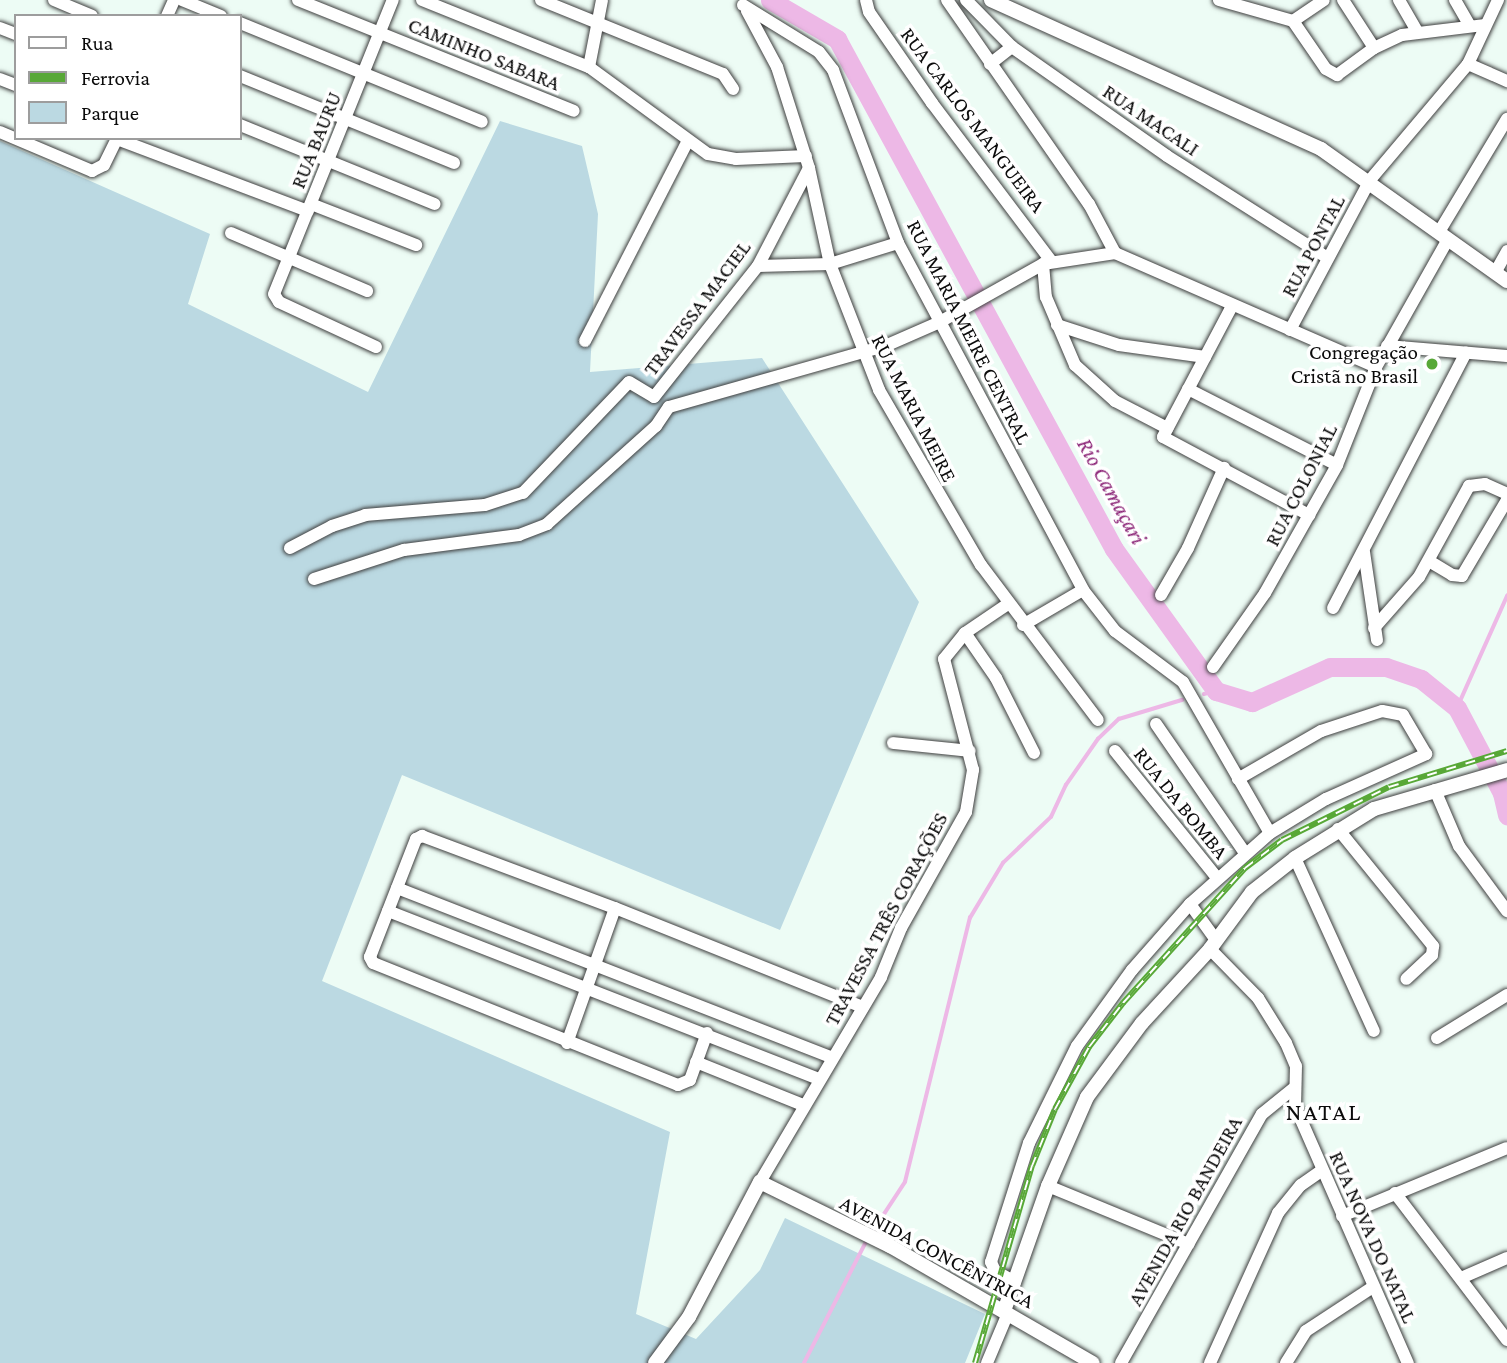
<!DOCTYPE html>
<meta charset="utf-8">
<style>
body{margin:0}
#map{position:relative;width:1507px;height:1363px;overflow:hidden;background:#edfcf5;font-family:"Crimson Pro",serif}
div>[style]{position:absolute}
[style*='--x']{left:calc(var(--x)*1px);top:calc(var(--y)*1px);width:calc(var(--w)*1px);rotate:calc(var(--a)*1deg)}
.green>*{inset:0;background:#bbd9e2}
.stream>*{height:3.5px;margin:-1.75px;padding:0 1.75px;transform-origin:1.75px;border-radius:1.75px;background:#edb8e6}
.river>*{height:19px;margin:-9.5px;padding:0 9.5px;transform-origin:9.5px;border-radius:9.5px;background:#edb8e6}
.roads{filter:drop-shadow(0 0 2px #3e3e3e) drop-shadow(0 0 2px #3e3e3e)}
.minor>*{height:12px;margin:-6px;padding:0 6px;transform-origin:6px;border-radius:6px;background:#fff}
.tertiary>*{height:14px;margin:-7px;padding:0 7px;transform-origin:7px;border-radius:7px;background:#fff}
.rail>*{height:6px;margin-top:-3px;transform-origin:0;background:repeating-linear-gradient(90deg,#fff 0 10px,#58a837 0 20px);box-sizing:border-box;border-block:2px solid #58a837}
.dots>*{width:19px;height:19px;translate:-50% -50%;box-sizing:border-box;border:4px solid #fff;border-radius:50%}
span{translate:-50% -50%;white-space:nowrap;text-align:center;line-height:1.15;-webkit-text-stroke:7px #fff;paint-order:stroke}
.street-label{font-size:21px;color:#0b0b0b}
.poi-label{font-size:21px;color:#0b0b0b}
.right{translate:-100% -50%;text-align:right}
.water-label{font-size:23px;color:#8c2678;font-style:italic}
.quarter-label{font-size:24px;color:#0b0b0b;letter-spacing:2px}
.legend{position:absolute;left:14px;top:14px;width:228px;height:126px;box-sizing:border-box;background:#fff;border:2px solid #9d9d9d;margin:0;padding:9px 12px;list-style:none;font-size:21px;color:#0b0b0b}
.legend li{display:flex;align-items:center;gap:14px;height:35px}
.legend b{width:35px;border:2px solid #9d9d9d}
</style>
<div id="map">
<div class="green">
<div style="clip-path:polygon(500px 121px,582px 146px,598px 214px,590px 372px,762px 358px,919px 602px,780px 930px,402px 775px,322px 981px,670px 1132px,636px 1314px,696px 1339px,760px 1270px,785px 1218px,985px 1314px,965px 1363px,0 1363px,0 141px,210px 234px,188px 304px,368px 392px)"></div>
</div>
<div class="stream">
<div style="--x:1204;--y:694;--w:12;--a:-14"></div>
<div style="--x:1457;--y:708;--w:123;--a:-65.9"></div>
<div style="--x:871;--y:1234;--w:62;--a:-56.8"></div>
<div style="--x:905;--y:1182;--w:272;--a:-76.2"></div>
<div style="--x:970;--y:918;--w:64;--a:-59"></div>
<div style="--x:1003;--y:863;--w:66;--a:-43.8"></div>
<div style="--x:1051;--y:817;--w:35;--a:-65"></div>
<div style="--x:1066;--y:785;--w:56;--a:-55.2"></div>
<div style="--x:1098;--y:739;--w:29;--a:-44"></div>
<div style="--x:1119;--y:719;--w:66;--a:-16.8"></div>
<div style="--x:804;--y:1363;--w:138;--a:-62.9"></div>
</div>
<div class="river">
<div style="--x:770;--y:0;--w:78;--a:30.2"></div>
<div style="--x:837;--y:39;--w:580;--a:61.49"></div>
<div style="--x:1114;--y:549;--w:175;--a:54.3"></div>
<div style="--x:1216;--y:691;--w:38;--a:17"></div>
<div style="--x:1252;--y:702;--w:85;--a:-24.2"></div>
<div style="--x:1330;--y:667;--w:56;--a:0"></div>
<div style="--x:1386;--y:667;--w:37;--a:19"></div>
<div style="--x:1421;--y:679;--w:46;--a:38.9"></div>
<div style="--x:1457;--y:708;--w:96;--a:62.1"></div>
<div style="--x:1502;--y:793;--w:23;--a:77"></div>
</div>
<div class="roads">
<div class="minor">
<div style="--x:54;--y:0;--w:41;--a:22.8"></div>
<div style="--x:182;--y:0;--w:42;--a:22.3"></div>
<div style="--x:298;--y:0;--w:297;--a:21.9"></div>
<div style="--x:422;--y:0;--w:180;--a:21.9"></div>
<div style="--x:589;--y:67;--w:147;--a:36.2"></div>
<div style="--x:708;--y:154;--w:28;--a:10"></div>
<div style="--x:736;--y:159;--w:70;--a:-2.5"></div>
<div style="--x:541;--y:0;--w:196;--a:22.1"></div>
<div style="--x:723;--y:74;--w:18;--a:56"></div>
<div style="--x:866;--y:0;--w:12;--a:76"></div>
<div style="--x:869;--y:12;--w:111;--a:55.3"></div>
<div style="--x:932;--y:103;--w:199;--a:53"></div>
<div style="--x:947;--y:0;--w:249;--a:55.2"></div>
<div style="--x:1089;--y:204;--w:55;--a:62"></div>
<div style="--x:966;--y:0;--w:66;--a:45.6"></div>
<div style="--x:1012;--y:47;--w:189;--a:35.1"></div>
<div style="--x:1167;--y:156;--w:188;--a:32.4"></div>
<div style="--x:1219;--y:0;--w:77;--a:15.8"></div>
<div style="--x:1293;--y:21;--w:58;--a:55.5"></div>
<div style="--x:1326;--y:69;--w:13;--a:29"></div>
<div style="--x:1337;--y:75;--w:46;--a:-36.1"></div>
<div style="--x:1374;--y:48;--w:31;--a:-25"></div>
<div style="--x:1402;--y:35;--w:84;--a:-6.9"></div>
<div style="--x:1343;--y:0;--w:57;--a:57.1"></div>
<div style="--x:1399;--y:0;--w:36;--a:60"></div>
<div style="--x:1455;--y:0;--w:30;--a:60"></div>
<div style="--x:743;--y:5;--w:89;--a:31.7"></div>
<div style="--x:819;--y:52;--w:23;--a:52"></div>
<div style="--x:833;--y:70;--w:185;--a:69.4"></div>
<div style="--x:898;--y:243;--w:393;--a:61.9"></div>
<div style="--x:1083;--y:590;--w:52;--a:52"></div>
<div style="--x:1115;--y:631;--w:85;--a:36.9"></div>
<div style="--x:1183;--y:682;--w:174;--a:60.1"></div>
<div style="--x:747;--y:11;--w:64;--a:61.8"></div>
<div style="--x:777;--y:67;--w:106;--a:72.4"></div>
<div style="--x:809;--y:168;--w:98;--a:77.7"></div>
<div style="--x:830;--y:264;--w:135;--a:68.7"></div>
<div style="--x:879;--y:390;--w:203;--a:59.8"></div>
<div style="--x:981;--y:565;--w:194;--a:53"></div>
<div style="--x:167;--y:16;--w:17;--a:-66"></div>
<div style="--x:1293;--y:21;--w:37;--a:-34"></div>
<div style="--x:240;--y:23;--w:261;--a:22.2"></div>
<div style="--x:0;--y:28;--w:17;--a:21"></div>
<div style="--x:990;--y:64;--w:28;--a:-38"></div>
<div style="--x:1468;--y:64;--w:43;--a:23.6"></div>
<div style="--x:589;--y:67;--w:68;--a:-79"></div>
<div style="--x:240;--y:76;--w:231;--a:22.1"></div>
<div style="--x:0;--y:79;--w:17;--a:21"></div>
<div style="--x:240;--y:125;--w:210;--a:22.1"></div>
<div style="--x:0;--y:132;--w:100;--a:23"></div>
<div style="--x:92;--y:171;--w:13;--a:-27"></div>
<div style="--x:104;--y:165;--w:30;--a:-64"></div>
<div style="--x:117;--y:139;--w:204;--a:20.7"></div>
<div style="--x:311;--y:204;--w:113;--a:21.3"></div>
<div style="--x:1439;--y:232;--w:132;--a:-59"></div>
<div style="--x:231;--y:233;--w:148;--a:23.1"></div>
<div style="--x:1043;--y:264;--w:33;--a:85"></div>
<div style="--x:1046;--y:297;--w:74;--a:66.9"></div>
<div style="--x:1075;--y:365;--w:54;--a:42"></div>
<div style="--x:1115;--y:401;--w:59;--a:27.4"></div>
<div style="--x:758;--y:266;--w:72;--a:-1.6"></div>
<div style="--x:830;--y:264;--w:71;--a:-17.2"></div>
<div style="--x:1495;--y:273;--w:25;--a:-61"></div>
<div style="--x:1232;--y:306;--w:148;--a:117.8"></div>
<div style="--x:1163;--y:437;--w:166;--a:28.1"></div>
<div style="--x:1057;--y:325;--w:65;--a:17.9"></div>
<div style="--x:1119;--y:345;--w:87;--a:7.9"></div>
<div style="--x:1290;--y:330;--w:170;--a:-61.9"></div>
<div style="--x:1370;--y:180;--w:152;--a:-49.8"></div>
<div style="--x:1468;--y:64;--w:71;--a:-64.9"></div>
<div style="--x:585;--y:341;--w:225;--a:-62.8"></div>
<div style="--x:1387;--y:346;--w:120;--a:4.8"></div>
<div style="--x:376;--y:347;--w:107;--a:-155.1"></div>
<div style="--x:279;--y:302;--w:9;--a:-122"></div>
<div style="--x:274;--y:294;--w:317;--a:-68"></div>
<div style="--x:1188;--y:389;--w:167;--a:27"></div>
<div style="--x:290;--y:548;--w:47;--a:-27.6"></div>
<div style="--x:332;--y:526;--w:35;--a:-18"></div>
<div style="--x:365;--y:515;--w:120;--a:-4.8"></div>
<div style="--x:485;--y:505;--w:40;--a:-18"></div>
<div style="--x:523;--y:493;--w:153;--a:-46.3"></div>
<div style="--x:629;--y:382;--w:29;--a:31"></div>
<div style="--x:654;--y:397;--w:167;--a:-51.6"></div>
<div style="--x:758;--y:266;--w:110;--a:-62.5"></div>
<div style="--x:1364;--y:552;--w:89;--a:81.6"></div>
<div style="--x:1429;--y:561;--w:27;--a:31"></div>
<div style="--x:1452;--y:575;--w:10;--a:6"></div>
<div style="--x:1462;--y:576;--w:88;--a:-59.4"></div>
<div style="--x:314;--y:579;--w:95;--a:-17.9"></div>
<div style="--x:404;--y:550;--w:116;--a:-7.4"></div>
<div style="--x:519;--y:535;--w:30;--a:-21"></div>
<div style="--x:547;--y:524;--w:147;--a:-42"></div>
<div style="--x:656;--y:426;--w:23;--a:-56"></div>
<div style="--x:669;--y:407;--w:224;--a:-15.8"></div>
<div style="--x:885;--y:346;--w:58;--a:-23.5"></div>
<div style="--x:938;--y:323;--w:120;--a:-29.3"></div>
<div style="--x:1043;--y:264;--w:73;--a:-8.7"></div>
<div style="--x:1115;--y:253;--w:285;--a:23.6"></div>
<div style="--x:1161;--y:595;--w:54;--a:-60.1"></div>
<div style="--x:1188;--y:548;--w:88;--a:-65.8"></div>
<div style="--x:1333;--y:608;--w:288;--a:-62.5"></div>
<div style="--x:1023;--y:625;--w:69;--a:-30.3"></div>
<div style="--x:1374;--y:628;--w:68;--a:-48.6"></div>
<div style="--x:1419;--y:577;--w:104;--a:-61.2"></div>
<div style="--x:1469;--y:486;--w:16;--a:-7"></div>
<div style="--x:1485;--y:484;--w:24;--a:24"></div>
<div style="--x:965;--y:633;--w:55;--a:55.4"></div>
<div style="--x:996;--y:678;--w:84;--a:63.1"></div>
<div style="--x:1213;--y:667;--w:90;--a:-54.9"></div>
<div style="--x:1265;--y:593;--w:147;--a:-60.6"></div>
<div style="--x:1337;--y:465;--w:105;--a:-68.3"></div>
<div style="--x:1376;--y:367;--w:147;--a:-60.6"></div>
<div style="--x:1156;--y:724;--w:157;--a:55.4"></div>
<div style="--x:893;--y:743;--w:77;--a:5.9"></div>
<div style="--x:1115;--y:751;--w:163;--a:51.2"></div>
<div style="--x:1435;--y:790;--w:61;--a:66.8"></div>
<div style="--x:1459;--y:846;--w:81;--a:53.6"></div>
<div style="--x:1338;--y:829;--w:151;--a:50.9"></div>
<div style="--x:1433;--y:946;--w:9;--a:96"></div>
<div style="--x:1432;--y:955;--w:35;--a:137"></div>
<div style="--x:1295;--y:858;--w:190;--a:65.5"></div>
<div style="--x:397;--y:888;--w:466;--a:21.3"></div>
<div style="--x:1190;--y:904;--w:44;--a:54.2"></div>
<div style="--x:388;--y:911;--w:462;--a:21.3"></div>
<div style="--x:1210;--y:949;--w:69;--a:45.6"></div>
<div style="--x:1258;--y:998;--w:53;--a:58.1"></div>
<div style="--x:1286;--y:1043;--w:25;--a:67"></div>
<div style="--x:1296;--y:1066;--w:40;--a:91.4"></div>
<div style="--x:1295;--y:1106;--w:281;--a:66.3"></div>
<div style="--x:707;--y:1033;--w:50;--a:109.9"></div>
<div style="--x:690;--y:1080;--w:13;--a:157"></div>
<div style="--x:678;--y:1085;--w:328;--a:-158.2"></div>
<div style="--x:373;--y:963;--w:7;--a:-117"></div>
<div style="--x:370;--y:957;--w:127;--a:-68.7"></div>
<div style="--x:416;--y:839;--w:7;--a:-27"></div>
<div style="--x:422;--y:836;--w:206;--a:20.5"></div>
<div style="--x:615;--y:908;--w:267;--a:21.8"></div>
<div style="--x:1437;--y:1038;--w:82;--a:-31.6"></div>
<div style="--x:567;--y:1043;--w:143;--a:-70.4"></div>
<div style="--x:696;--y:1062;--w:115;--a:21.9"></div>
<div style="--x:760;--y:1182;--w:238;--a:-59.4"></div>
<div style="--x:881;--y:977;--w:53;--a:-67.8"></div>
<div style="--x:901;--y:928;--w:133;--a:-60.7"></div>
<div style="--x:966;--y:812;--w:43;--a:-80.5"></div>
<div style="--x:973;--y:770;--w:115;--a:-104.6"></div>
<div style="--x:944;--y:659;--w:33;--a:-51"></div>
<div style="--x:965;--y:633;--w:52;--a:-34"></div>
<div style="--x:1048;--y:1186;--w:152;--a:22.4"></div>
<div style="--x:1395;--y:1193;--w:185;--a:52.7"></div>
<div style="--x:1342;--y:1216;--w:178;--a:-22.4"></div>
<div style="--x:1461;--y:1278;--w:50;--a:-23.5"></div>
<div style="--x:1015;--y:1282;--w:23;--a:-151"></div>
<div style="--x:995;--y:1271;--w:10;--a:-114"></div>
<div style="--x:991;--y:1262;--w:125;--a:-72.3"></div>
<div style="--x:1029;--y:1143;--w:108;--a:-63.7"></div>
<div style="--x:1077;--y:1046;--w:94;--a:-54.1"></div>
<div style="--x:1132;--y:970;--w:88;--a:-48.7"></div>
<div style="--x:1190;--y:904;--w:107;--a:-41.6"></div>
<div style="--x:1270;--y:833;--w:66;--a:-31.3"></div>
<div style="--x:1326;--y:799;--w:110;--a:-24.2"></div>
<div style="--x:1426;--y:754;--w:45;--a:-120.5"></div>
<div style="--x:1403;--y:715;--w:21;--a:-169"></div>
<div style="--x:1382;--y:711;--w:64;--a:161.8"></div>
<div style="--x:1321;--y:731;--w:96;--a:150"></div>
<div style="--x:987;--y:1363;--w:54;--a:-67.2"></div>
<div style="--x:1121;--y:1363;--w:286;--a:-60.5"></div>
<div style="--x:1262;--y:1114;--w:41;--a:-39.1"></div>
<div style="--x:1210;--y:1363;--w:165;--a:-65.6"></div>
<div style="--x:1278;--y:1213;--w:36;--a:-51"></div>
<div style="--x:1301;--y:1185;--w:24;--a:-35"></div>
<div style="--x:1286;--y:1363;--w:38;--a:-58"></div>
<div style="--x:1306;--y:1331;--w:80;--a:-33.3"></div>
</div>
<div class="tertiary">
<div style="--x:991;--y:0;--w:362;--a:24.3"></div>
<div style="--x:1321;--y:149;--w:228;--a:35.4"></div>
<div style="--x:1004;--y:1311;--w:133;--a:-70.6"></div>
<div style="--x:1048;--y:1186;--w:97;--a:-66.3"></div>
<div style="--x:1087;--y:1097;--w:92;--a:-53.4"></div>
<div style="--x:1142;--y:1023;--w:100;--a:-47.4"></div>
<div style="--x:1210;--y:949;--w:71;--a:-53.6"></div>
<div style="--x:1252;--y:892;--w:55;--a:-38.3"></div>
<div style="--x:1295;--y:858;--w:93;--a:-31.8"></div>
<div style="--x:1374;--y:809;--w:139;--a:-16.3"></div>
<div style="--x:655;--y:1363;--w:57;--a:-53.5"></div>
<div style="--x:689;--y:1317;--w:153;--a:-62.3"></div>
<div style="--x:760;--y:1182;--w:145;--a:26.2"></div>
<div style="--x:890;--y:1246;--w:234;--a:30"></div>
</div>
</div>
<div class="rail">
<div style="--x:975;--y:1363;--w:205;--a:-73.9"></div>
<div style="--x:1032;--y:1166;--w:61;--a:-68"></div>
<div style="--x:1055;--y:1109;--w:71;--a:-61.3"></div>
<div style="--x:1089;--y:1047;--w:56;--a:-52.3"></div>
<div style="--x:1123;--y:1003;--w:182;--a:-47.9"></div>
<div style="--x:1245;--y:868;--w:46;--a:-37.1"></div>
<div style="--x:1282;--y:840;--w:119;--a:-26.4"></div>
<div style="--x:1389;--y:787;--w:123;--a:-17"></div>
</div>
<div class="dots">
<div style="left:1432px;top:364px;background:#58a837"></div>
</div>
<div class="street-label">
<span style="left:484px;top:54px;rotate:22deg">CAMINHO SABARA</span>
<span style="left:973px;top:120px;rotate:53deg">RUA CARLOS MANGUEIRA</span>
<span style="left:1151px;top:120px;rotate:34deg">RUA MACALI</span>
<span style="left:316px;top:140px;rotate:-68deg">RUA BAURU</span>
<span style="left:1313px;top:246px;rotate:-62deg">RUA PONTAL</span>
<span style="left:697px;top:308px;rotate:-53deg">TRAVESSA MACIEL</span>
<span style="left:969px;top:332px;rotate:63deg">RUA MARIA MEIRE CENTRAL</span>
<span style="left:914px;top:408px;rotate:63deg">RUA MARIA MEIRE</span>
<span style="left:1301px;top:485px;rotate:-63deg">RUA COLONIAL</span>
<span style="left:1181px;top:803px;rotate:51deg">RUA DA BOMBA</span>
<span style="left:886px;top:919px;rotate:-62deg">TRAVESSA TRÊS CORAÇÕES</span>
<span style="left:1185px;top:1211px;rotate:-61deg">AVENIDA RIO BANDEIRA</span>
<span style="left:1373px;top:1237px;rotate:66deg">RUA NOVA DO NATAL</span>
<span style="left:937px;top:1252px;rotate:28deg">AVENIDA CONCÊNTRICA</span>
</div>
<div class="poi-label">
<span class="right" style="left:1418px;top:364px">Congregação<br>Cristã no Brasil</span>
</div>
<div class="water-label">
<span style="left:1112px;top:491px;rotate:61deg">Rio Camaçari</span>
</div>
<div class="quarter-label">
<span style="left:1324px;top:1112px">NATAL</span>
</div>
<ul class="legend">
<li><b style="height:9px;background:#fff"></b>Rua</li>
<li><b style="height:9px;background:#58a837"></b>Ferrovia</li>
<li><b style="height:19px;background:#bbd9e2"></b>Parque</li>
</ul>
</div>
